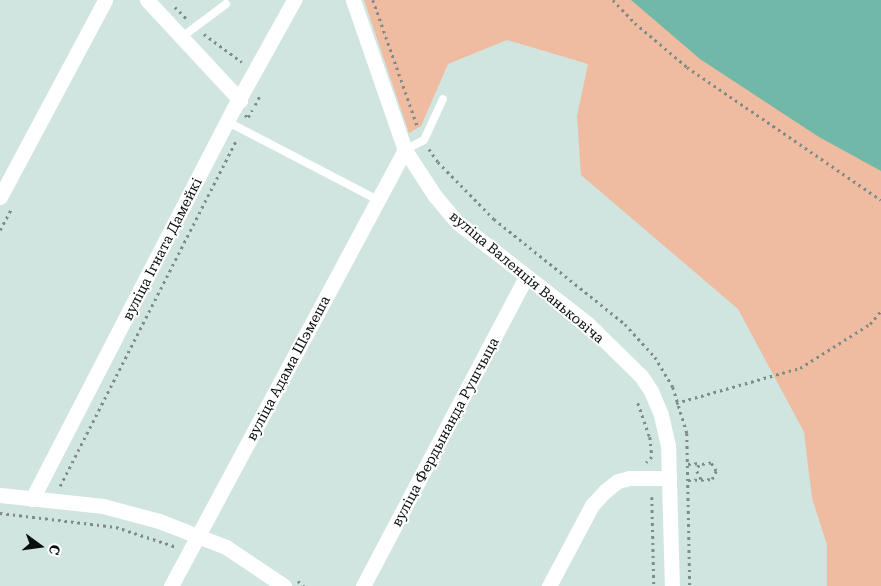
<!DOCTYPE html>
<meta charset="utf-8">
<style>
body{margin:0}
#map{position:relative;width:881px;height:586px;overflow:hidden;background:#d1e5e0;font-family:"Roboto Serif",serif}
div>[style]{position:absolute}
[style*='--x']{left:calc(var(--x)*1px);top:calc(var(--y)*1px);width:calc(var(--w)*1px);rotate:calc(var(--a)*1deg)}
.green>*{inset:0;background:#efbba1}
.water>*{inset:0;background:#72b8a9}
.path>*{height:2.5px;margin-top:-1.25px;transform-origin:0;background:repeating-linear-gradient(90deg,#7e8c88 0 2.5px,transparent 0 6.5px)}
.lane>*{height:8px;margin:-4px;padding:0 4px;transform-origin:4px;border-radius:4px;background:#fff}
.street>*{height:15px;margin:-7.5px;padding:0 7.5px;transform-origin:7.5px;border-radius:7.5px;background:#fff}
span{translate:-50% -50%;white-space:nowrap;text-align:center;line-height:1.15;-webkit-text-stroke:4px #fff;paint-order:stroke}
.street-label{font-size:14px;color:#080e0d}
.north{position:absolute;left:15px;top:521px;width:50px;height:50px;-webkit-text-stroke:4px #fff;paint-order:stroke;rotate:104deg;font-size:14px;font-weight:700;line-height:20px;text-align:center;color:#080e0d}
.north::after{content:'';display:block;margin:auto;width:18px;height:22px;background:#080e0d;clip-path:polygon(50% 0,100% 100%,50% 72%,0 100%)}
</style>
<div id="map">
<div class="green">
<div style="clip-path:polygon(364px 0,881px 0,881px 586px,827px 586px,827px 545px,812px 498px,804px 432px,738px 309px,581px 175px,577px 116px,588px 64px,507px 40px,448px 64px,421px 126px,409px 133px)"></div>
</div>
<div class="water">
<div style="clip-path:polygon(631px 0,881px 0,881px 171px,819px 137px,700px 59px)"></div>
</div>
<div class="path">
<div style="--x:373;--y:0;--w:136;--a:70.6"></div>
<div style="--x:613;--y:0;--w:32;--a:46"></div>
<div style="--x:635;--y:23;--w:68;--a:40.2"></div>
<div style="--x:687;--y:67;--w:235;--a:34.4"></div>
<div style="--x:175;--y:7;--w:17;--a:45"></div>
<div style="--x:204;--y:34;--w:47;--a:36.4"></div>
<div style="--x:255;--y:105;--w:11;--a:-63"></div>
<div style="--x:245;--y:115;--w:4;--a:34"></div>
<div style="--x:248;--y:117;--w:8;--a:-60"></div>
<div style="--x:429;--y:149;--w:16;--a:55"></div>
<div style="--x:438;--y:162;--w:80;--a:45.5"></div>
<div style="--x:494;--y:219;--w:168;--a:38.7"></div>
<div style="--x:625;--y:324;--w:45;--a:47.7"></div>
<div style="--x:655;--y:357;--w:35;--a:59"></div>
<div style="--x:673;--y:387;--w:48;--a:73.1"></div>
<div style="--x:687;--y:433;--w:153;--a:88.9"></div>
<div style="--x:0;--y:230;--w:26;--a:-62"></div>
<div style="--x:638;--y:403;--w:36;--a:71"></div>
<div style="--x:650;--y:437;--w:20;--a:84"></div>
<div style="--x:652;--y:457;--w:8;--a:135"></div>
<div style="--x:676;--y:403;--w:129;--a:-15.8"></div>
<div style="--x:800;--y:368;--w:83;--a:-32.2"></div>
<div style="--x:870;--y:324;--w:17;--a:-50"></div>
<div style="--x:688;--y:464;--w:13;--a:-4"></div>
<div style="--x:688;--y:480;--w:24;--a:-2"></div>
<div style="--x:712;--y:479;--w:9;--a:-63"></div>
<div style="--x:716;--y:471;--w:9;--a:-122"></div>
<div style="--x:711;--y:463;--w:12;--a:171"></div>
<div style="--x:699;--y:465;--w:6;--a:108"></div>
<div style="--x:697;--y:471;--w:9;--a:63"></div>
<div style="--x:60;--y:486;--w:390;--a:-63"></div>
<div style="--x:652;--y:497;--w:89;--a:88.7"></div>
<div style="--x:0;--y:513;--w:117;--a:6.9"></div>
<div style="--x:116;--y:527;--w:64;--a:18.2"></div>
<div style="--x:298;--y:581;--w:8;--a:40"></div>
</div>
<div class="lane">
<div style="--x:182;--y:37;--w:55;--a:-36.9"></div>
<div style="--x:228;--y:122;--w:169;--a:27.5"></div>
<div style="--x:405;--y:150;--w:21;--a:-28"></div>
<div style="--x:424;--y:140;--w:45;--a:-65.1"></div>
</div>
<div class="street">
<div style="--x:147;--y:0;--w:137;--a:47.1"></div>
<div style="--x:353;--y:0;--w:159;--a:70.9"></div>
<div style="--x:405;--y:150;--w:55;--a:56.9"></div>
<div style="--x:435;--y:196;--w:34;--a:50"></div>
<div style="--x:457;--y:222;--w:166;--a:37.9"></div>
<div style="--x:588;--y:324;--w:74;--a:44.5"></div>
<div style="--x:641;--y:376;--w:18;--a:56"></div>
<div style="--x:651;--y:391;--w:26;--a:67"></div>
<div style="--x:661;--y:415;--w:31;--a:77"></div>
<div style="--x:668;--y:445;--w:141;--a:88.4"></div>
<div style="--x:0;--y:197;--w:223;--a:-61.9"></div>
<div style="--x:0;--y:495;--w:104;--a:6.1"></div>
<div style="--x:103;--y:506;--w:58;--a:15"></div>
<div style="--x:159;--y:521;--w:72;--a:21.2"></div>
<div style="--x:226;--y:547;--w:70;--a:33.9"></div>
<div style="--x:32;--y:499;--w:440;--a:-62.7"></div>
<div style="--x:234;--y:108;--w:124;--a:-60.9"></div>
<div style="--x:171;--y:586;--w:495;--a:-61.8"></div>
<div style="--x:363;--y:586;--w:349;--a:-62.2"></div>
<div style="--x:549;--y:586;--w:92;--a:-62"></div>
<div style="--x:592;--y:505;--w:19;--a:-47"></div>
<div style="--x:605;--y:491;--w:16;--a:-38"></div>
<div style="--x:618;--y:481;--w:11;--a:-15"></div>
<div style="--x:629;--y:478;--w:40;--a:0"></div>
</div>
<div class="street-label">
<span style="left:162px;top:249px;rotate:-63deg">вуліца Ігната Дамейкі</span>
<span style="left:527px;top:277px;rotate:40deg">вуліца Валенція Ваньковіча</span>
<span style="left:288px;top:368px;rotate:-62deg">вуліца Адама Шэмеша</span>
<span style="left:445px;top:432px;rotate:-62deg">вуліца Фердынанда Рушчыца</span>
</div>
<div class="north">С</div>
</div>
